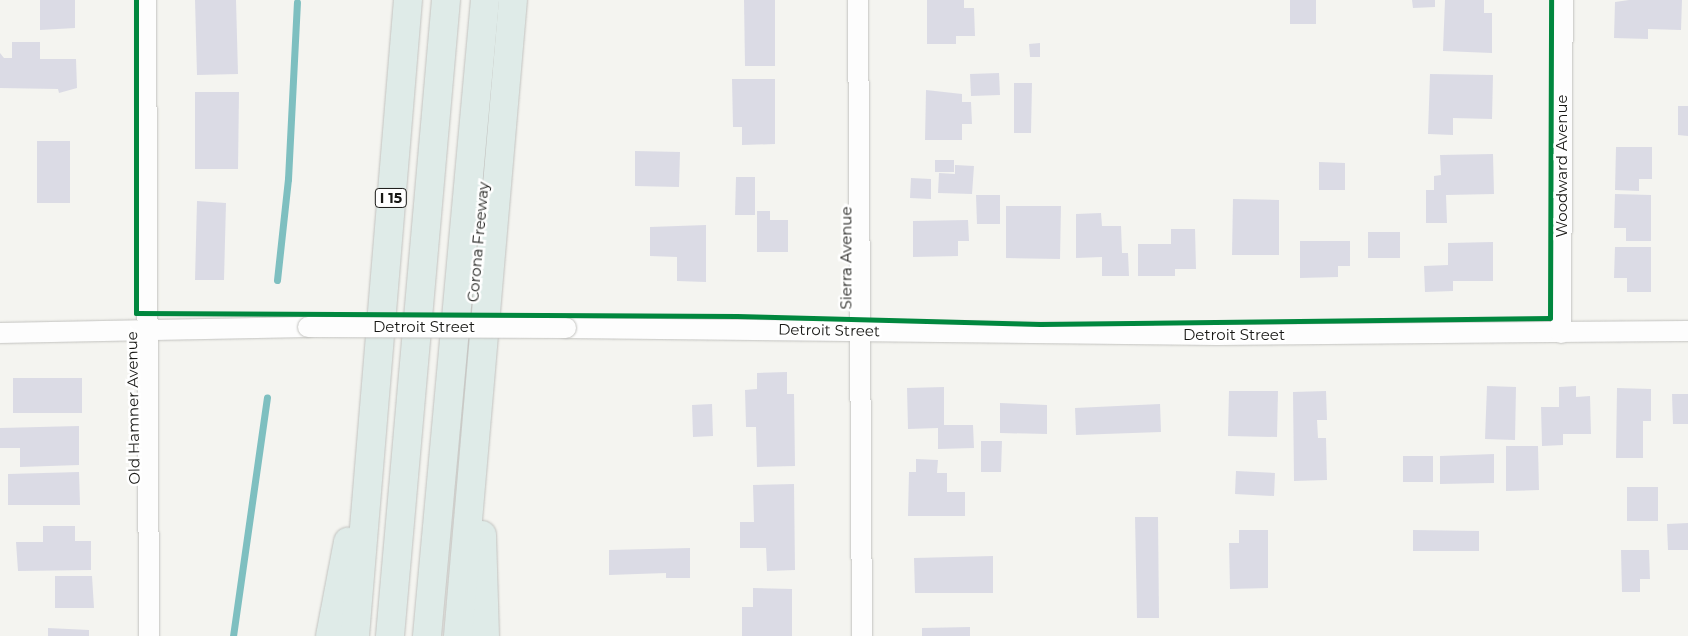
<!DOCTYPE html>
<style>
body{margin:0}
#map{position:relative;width:1688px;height:636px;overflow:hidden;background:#f4f4f0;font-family:Montserrat,sans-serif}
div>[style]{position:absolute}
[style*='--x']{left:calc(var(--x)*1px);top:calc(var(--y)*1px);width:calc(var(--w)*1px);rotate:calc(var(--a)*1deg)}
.stream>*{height:7px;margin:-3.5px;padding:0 3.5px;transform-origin:3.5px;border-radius:3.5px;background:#7ebfc0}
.building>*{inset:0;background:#dbdbe5}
.roads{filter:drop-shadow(0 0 1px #c2c2bf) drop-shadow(0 0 1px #c2c2bf)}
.street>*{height:20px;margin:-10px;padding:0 10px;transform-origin:10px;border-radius:10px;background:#fdfdfd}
.highway>*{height:28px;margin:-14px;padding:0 14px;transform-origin:14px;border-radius:14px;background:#dfebe8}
.bridges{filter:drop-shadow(0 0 1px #c2c2bf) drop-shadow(0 0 1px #c2c2bf)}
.street-bridge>*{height:20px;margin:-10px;padding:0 10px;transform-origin:10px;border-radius:10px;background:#fdfdfd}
.cycleway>*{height:5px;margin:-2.5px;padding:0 2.5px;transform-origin:2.5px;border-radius:2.5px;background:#00873e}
span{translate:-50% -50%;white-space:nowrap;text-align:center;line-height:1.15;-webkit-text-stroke:5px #fff;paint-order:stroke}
.shield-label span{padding:1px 4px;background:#fff;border:1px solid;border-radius:4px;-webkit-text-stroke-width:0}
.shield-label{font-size:14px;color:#181815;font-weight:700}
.street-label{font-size:15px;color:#181815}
</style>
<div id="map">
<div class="stream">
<div style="--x:277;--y:280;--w:102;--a:-83.8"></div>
<div style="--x:288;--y:179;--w:177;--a:-87.1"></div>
<div style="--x:233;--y:636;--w:241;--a:-81.9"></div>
</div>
<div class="building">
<div style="clip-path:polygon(40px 0,75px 0,75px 28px,40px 30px)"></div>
<div style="clip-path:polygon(195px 0,236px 0,238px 74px,197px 75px)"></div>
<div style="clip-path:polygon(744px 0,775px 0,775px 66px,745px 66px)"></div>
<div style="clip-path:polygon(927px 0,964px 0,964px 8px,974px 8px,975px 36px,956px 36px,956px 44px,927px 44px)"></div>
<div style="clip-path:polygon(1290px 0,1316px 0,1316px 24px,1290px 24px)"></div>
<div style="clip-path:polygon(1412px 0,1435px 0,1435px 7px,1413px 8px)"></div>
<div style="clip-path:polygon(1445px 0,1484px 0,1484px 13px,1492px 13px,1492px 53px,1443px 51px)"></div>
<div style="clip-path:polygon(1629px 0,1682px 0,1681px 30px,1648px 29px,1648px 39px,1614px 38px,1615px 2px)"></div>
<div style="clip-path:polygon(12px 42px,40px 42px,40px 59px,76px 59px,77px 88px,59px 93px,58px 89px,0 88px,0 53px,4px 58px,12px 58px)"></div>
<div style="clip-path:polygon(1040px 43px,1040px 57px,1030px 57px,1029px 44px)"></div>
<div style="clip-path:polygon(999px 73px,1000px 95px,971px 96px,970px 74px)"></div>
<div style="clip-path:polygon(1430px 74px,1493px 75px,1492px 119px,1453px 118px,1453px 135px,1428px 134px)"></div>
<div style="clip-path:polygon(732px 79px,775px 79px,775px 144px,742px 145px,742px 127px,733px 127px)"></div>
<div style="clip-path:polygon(1014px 83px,1032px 83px,1031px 133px,1014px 133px)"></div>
<div style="clip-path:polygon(926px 90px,962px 94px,962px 102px,971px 102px,972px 124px,962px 124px,962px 140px,925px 140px)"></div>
<div style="clip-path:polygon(195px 92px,239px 92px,238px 169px,195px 169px)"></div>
<div style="clip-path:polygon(1678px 106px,1688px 106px,1688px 136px,1678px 135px)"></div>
<div style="clip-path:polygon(37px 141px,70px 141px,70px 203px,37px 203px)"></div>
<div style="clip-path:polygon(1616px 147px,1652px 147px,1652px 179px,1639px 179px,1639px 191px,1615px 190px)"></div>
<div style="clip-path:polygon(635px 151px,680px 152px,679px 187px,635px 186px)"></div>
<div style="clip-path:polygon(1493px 154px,1494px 194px,1446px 195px,1447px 223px,1426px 223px,1426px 190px,1434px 190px,1434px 176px,1441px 175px,1440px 155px)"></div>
<div style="clip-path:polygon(935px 160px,954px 160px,954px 172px,935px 172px)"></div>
<div style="clip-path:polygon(1319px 162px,1345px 163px,1345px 190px,1319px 190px)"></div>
<div style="clip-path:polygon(955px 165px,974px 166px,972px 194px,938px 193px,939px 173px,955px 174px)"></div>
<div style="clip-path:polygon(736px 177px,755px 177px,755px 215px,735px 215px)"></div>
<div style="clip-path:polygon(911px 178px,931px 179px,931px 199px,910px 198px)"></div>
<div style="clip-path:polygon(1615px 194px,1651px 195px,1651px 241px,1626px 241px,1626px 228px,1614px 228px)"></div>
<div style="clip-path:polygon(976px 195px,1000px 195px,1000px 224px,977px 224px)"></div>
<div style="clip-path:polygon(1233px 199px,1279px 200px,1279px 255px,1232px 255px)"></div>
<div style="clip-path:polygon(197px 201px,226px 203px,224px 280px,195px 280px)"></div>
<div style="clip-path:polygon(1006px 206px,1061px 206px,1060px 259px,1006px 258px)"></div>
<div style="clip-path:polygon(757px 211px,770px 211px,770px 220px,788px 220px,788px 252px,757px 252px)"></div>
<div style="clip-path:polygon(1101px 213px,1102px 226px,1121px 226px,1122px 253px,1128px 253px,1129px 276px,1102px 276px,1102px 257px,1076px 258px,1076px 214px)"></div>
<div style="clip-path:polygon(968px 220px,969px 241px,958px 241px,958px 256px,913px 257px,913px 221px)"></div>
<div style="clip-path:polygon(706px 225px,706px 282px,677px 281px,677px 257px,650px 256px,650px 227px)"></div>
<div style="clip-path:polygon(1171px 229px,1195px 229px,1196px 269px,1175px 269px,1175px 276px,1138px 276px,1138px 244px,1171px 244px)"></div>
<div style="clip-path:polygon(1368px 232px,1400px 232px,1400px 258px,1368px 258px)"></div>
<div style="clip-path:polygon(1300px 241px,1350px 241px,1350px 266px,1338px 266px,1338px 277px,1300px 278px)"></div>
<div style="clip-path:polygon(1493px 242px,1493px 281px,1453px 281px,1453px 291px,1425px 292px,1424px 266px,1448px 265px,1448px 243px)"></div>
<div style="clip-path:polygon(1615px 247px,1651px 247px,1651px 292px,1627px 292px,1627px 278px,1614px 278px)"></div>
<div style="clip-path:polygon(787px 372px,787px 394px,794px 394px,795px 466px,757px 467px,756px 427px,746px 427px,745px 390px,757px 389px,757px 373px)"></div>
<div style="clip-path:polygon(13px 378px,82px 378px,82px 413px,13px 413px)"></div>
<div style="clip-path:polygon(1487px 386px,1516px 387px,1515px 440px,1485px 439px)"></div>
<div style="clip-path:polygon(1576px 386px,1576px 397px,1590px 396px,1591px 434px,1563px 434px,1563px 445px,1542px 446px,1541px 407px,1559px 407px,1559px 387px)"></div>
<div style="clip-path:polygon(944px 387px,944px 425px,973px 425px,974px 448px,938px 449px,938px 428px,908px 429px,907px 388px)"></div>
<div style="clip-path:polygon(1617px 388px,1651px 389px,1651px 421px,1643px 421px,1643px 458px,1616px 458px)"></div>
<div style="clip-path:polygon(1229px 391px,1278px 391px,1277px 437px,1228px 436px)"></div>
<div style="clip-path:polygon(1326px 391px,1327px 420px,1317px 420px,1318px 438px,1326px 438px,1327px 480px,1294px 481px,1293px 392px)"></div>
<div style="clip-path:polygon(1672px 394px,1688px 394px,1688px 424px,1673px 424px)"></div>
<div style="clip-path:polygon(1000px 403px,1047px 405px,1047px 434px,1000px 433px)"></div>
<div style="clip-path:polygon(712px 404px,713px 436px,693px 437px,692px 405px)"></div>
<div style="clip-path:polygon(1160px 404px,1161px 432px,1076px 435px,1075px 408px)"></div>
<div style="clip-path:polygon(79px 426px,79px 465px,20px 467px,20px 448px,0 448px,0 428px)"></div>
<div style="clip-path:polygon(981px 441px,1002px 441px,1001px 472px,981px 472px)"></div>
<div style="clip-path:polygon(1506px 446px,1538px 446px,1539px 490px,1506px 491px)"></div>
<div style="clip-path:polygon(1494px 454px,1494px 483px,1440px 484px,1440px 456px)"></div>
<div style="clip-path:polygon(1403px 456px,1433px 456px,1433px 482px,1403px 482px)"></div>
<div style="clip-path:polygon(916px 459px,938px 460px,937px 473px,947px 473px,947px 492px,965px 492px,965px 516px,908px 516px,909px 472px,916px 472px)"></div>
<div style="clip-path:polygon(1236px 471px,1275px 473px,1274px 496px,1235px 494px)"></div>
<div style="clip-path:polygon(79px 472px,80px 505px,8px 505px,8px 474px)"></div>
<div style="clip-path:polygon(794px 484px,795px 570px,767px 571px,766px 548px,740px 548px,740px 522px,754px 522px,753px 485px)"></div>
<div style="clip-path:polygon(1627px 487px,1658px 487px,1658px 521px,1627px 521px)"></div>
<div style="clip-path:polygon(1135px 517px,1158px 517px,1159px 618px,1137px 618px)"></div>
<div style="clip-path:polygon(1688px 523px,1688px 550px,1668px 550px,1667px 524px)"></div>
<div style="clip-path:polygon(43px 526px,75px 526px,75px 541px,91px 541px,91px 570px,18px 571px,16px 542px,43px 542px)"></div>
<div style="clip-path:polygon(1239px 530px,1268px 530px,1268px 588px,1230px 589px,1229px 543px,1239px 543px)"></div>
<div style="clip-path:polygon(1413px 530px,1479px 531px,1479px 551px,1413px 551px)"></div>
<div style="clip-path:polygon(690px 548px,690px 578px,666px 578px,666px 573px,609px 575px,609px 550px)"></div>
<div style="clip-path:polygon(1621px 550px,1649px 550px,1650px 579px,1640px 579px,1640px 592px,1622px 592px)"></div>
<div style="clip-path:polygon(993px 556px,993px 593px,915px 593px,914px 558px)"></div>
<div style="clip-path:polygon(55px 576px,92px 576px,94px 608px,55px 608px)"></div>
<div style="clip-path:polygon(753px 588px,792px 589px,792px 636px,742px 636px,742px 607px,753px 607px)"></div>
<div style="clip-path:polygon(970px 627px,970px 636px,922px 636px,922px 628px)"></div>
<div style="clip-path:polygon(48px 628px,89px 630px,89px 636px,48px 636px)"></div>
</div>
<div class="roads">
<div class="street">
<div style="--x:146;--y:0;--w:636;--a:89.73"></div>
<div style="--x:858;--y:0;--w:636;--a:89.64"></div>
<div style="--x:566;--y:328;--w:651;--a:0.62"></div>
<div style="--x:1217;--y:335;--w:471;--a:-0.5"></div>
<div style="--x:0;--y:333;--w:308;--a:-1.1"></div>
<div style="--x:1561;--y:333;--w:333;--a:-89.7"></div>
</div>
<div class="highway">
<div style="--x:482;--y:535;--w:101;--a:88.3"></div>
<div style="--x:330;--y:636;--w:96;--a:-79.2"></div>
<div style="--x:355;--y:636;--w:638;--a:-85.24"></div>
<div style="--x:390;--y:636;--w:638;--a:-84.97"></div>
<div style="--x:427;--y:636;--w:639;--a:-84.79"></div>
<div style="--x:458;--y:636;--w:638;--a:-85.06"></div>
</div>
</div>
<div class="bridges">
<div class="street-bridge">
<div style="--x:308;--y:327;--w:258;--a:0.2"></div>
</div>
</div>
<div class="cycleway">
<div style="--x:136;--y:0;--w:313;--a:90"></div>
<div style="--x:136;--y:313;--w:601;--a:0.29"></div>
<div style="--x:737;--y:316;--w:303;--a:1.5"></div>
<div style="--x:1040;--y:324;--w:510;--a:-0.67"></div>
<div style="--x:1550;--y:318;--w:318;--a:-89.8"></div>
</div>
<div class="shield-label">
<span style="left:391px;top:198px">I 15</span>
</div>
<div class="street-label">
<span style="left:1562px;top:166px;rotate:-90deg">Woodward Avenue</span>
<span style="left:478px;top:242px;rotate:-85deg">Corona Freeway</span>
<span style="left:846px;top:258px;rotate:-90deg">Sierra Avenue</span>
<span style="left:424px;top:327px">Detroit Street</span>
<span style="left:829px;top:330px;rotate:1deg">Detroit Street</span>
<span style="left:1234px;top:335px">Detroit Street</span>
<span style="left:133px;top:408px;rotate:-91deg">Old Hamner Avenue</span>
</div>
</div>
